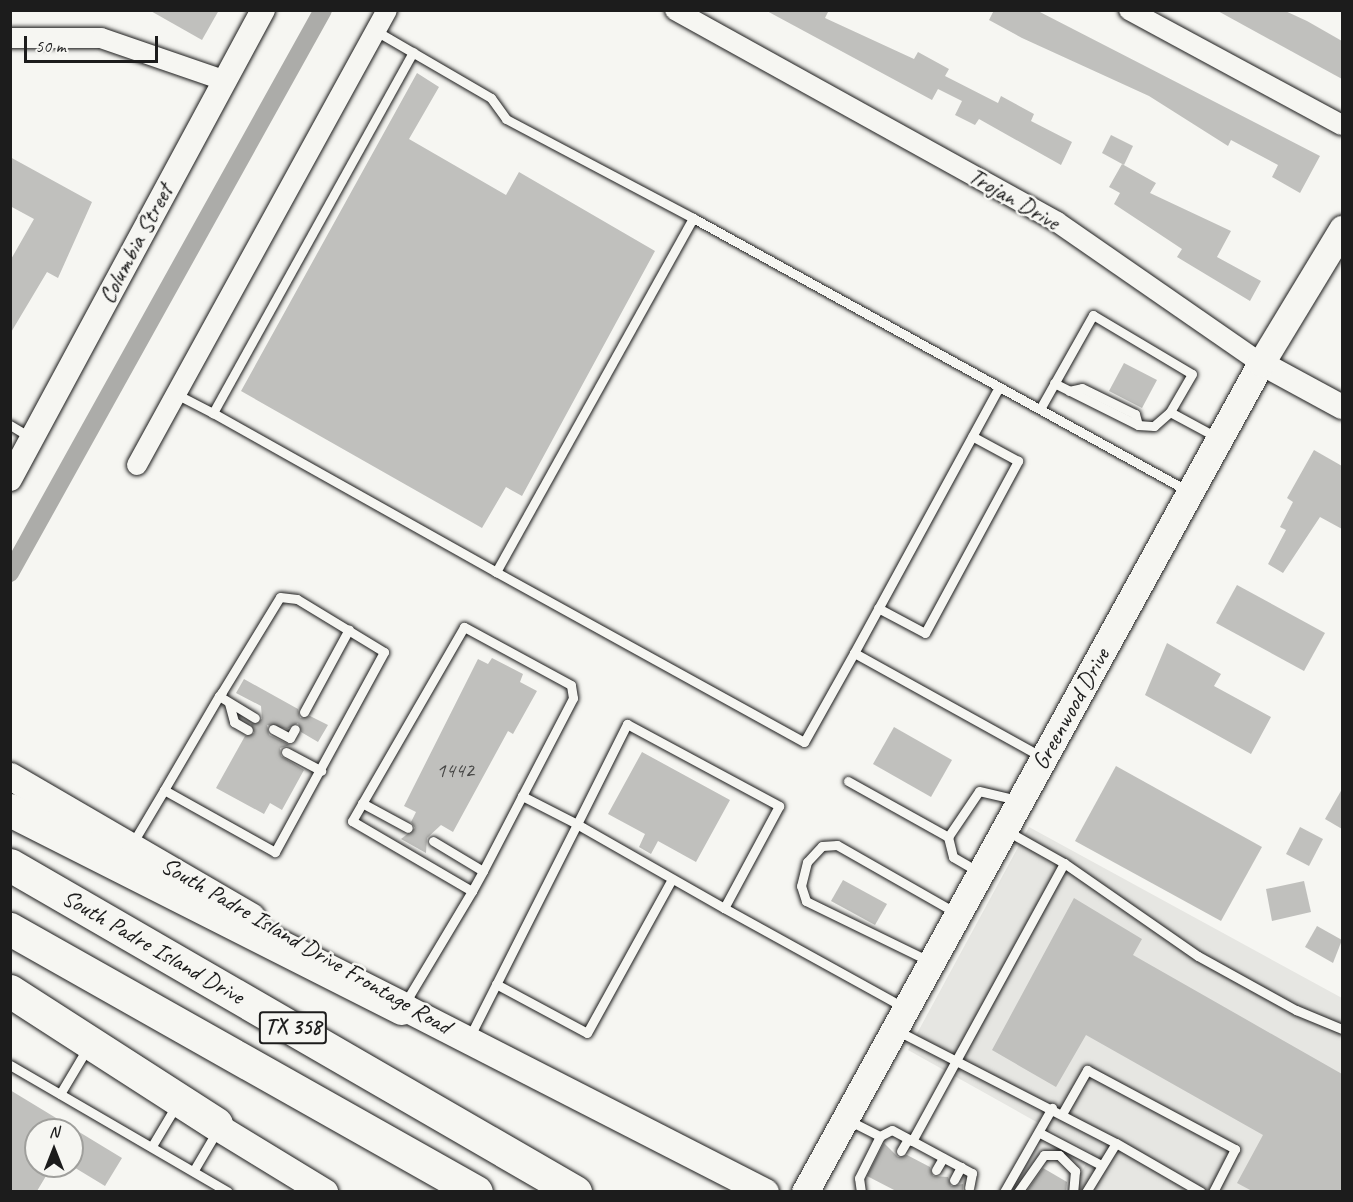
<!DOCTYPE html>
<style>
body{margin:0}
#map{position:relative;width:1353px;height:1202px;overflow:hidden;background:#f6f6f2;font-family:Caveat,sans-serif}
div>[style]{position:absolute}
[style*='--x']{left:calc(var(--x)*1px);top:calc(var(--y)*1px);width:calc(var(--w)*1px);rotate:calc(var(--a)*1deg)}
.built>*{inset:0;background:#e6e6e2}
.canal>*{height:18px;margin:-9px;padding:0 9px;transform-origin:9px;border-radius:9px;background:#acaca9}
.building>*{inset:0;background:#c0c0bd}
.roads{filter:drop-shadow(0 0 2px #1c1c1c) drop-shadow(0 0 2px #1c1c1c)}
.service>*{height:9px;margin:-4.5px;padding:0 4.5px;transform-origin:4.5px;border-radius:4.5px;background:#f6f6f2}
.minor>*{height:20px;margin:-10px;padding:0 10px;transform-origin:10px;border-radius:10px;background:#f6f6f2}
.tertiary>*{height:24px;margin:-12px;padding:0 12px;transform-origin:12px;border-radius:12px;background:#f6f6f2}
.secondary>*{height:27px;margin:-13.5px;padding:0 13.5px;transform-origin:13.5px;border-radius:13.5px;background:#f6f6f2}
.motorway>*{height:33px;margin:-16.5px;padding:0 16.5px;transform-origin:16.5px;border-radius:16.5px;background:#f6f6f2}
span{translate:-50% -50%;white-space:nowrap;text-align:center;line-height:1.15;-webkit-text-stroke:5px #f6f6f2;paint-order:stroke}
.number-label{font-size:21px;color:#454544}
.number-label span{-webkit-text-stroke-width:0}
.shield-label span{padding:2px 4px;background:#f6f6f2;border:2px solid;border-radius:4px;-webkit-text-stroke-width:0}
.shield-label{font-size:22px;color:#1c1c1c;font-weight:700}
.street-label{font-size:24px;color:#1c1c1c}
.frame{position:absolute;inset:0;border:12px solid #1c1c1c;pointer-events:none}
.north{position:absolute;left:24px;top:1118px;width:60px;height:60px;box-sizing:border-box;background:#f6f6f2;border:2px solid #9f9f9c;border-radius:50%;rotate:0deg;font-size:16px;font-weight:700;line-height:24px;text-align:center;color:#1c1c1c}
.north::after{content:'';display:block;margin:auto;width:21px;height:27px;background:#1c1c1c;clip-path:polygon(50% 0,100% 100%,50% 72%,0 100%)}
.scale{position:absolute;left:24px;top:36px;width:134px;height:27px;box-sizing:border-box;border:3px solid #1c1c1c;border-top:0;padding-left:8px;font-size:18px;line-height:21px;white-space:nowrap;color:#1c1c1c;-webkit-text-stroke:4px #f6f6f2;paint-order:stroke}
</style>
<div id="map">
<div class="built">
<div style="clip-path:polygon(1029px 827px,1342px 998px,1342px 1191px,1071px 1191px,1092px 1153px,908px 1050px)"></div>
</div>
<div class="canal">
<div style="--x:10;--y:573;--w:644;--a:-60.93"></div>
</div>
<div class="building">
<div style="clip-path:polygon(149px 10px,219px 10px,202px 40px)"></div>
<div style="clip-path:polygon(765px 10px,829px 10px,825px 18px,914px 59px,918px 52px,949px 69px,945px 76px,998px 103px,1001px 96px,1034px 114px,1031px 121px,1072px 142px,1061px 165px,979px 119px,975px 125px,955px 115px,962px 101px,938px 89px,932px 100px)"></div>
<div style="clip-path:polygon(994px 10px,1036px 10px,1320px 156px,1300px 193px,1272px 177px,1278px 165px,1231px 140px,1228px 146px,1149px 96px,1022px 38px,989px 20px)"></div>
<div style="clip-path:polygon(1216px 10px,1283px 10px,1307px 21px,1342px 41px,1342px 79px)"></div>
<div style="clip-path:polygon(417px 73px,439px 87px,409px 139px,506px 195px,519px 172px,655px 251px,522px 496px,506px 487px,482px 528px,241px 391px)"></div>
<div style="clip-path:polygon(1111px 135px,1133px 146px,1124px 165px,1102px 153px)"></div>
<div style="clip-path:polygon(10px 157px,92px 202px,58px 278px,47px 272px,10px 334px,10px 261px,34px 219px,10px 206px)"></div>
<div style="clip-path:polygon(1122px 164px,1156px 183px,1150px 193px,1231px 231px,1217px 257px,1261px 281px,1250px 301px,1177px 257px,1182px 249px,1114px 204px,1120px 193px,1109px 187px)"></div>
<div style="clip-path:polygon(1124px 363px,1157px 380px,1142px 408px,1109px 391px)"></div>
<div style="clip-path:polygon(1314px 450px,1342px 466px,1342px 529px,1320px 517px,1283px 573px,1268px 564px,1286px 530px,1280px 527px,1293px 502px,1287px 498px)"></div>
<div style="clip-path:polygon(1237px 585px,1325px 633px,1304px 671px,1216px 623px)"></div>
<div style="clip-path:polygon(1167px 643px,1221px 674px,1214px 686px,1271px 717px,1251px 754px,1145px 695px)"></div>
<div style="clip-path:polygon(492px 658px,523px 674px,520px 682px,537px 691px,513px 734px,508px 731px,453px 832px,441px 825px,427px 838px,426px 853px,401px 839px,415px 828px,411px 822px,416px 812px,404px 806px,478px 659px,488px 664px)"></div>
<div style="clip-path:polygon(244px 679px,298px 709px,300px 718px,310px 716px,328px 725px,318px 742px,301px 732px,298px 723px,287px 729px,267px 725px,269px 735px,290px 745px,280px 748px,281px 756px,304px 770px,282px 810px,270px 803px,264px 814px,216px 788px,245px 736px,254px 733px,251px 724px,262px 719px,261px 706px,236px 693px)"></div>
<div style="clip-path:polygon(894px 727px,952px 760px,931px 797px,873px 764px)"></div>
<div style="clip-path:polygon(642px 752px,730px 800px,696px 862px,658px 841px,651px 854px,639px 847px,645px 834px,608px 814px)"></div>
<div style="clip-path:polygon(1116px 766px,1262px 847px,1221px 921px,1075px 841px)"></div>
<div style="clip-path:polygon(1342px 789px,1342px 829px,1325px 819px)"></div>
<div style="clip-path:polygon(1300px 827px,1323px 839px,1309px 866px,1286px 854px)"></div>
<div style="clip-path:polygon(843px 880px,887px 904px,875px 925px,831px 901px)"></div>
<div style="clip-path:polygon(1304px 881px,1311px 912px,1272px 921px,1266px 889px)"></div>
<div style="clip-path:polygon(1074px 898px,1142px 939px,1133px 955px,1342px 1074px,1342px 1191px,1252px 1191px,1237px 1183px,1263px 1135px,1086px 1035px,1056px 1087px,992px 1050px)"></div>
<div style="clip-path:polygon(1317px 926px,1342px 940px,1333px 963px,1305px 947px)"></div>
<div style="clip-path:polygon(10px 1090px,122px 1158px,105px 1186px,72px 1166px,72px 1130px,36px 1130px,36px 1166px,52px 1166px,37px 1191px,10px 1191px)"></div>
<div style="clip-path:polygon(884px 1143px,898px 1157px,907px 1155px,930px 1167px,933px 1176px,948px 1177px,951px 1186px,963px 1184px,963px 1191px,896px 1191px,867px 1176px)"></div>
<div style="clip-path:polygon(1043px 1168px,1067px 1182px,1066px 1191px,1027px 1191px)"></div>
</div>
<div class="roads">
<div class="service">
<div style="--x:376;--y:31;--w:133;--a:30.2"></div>
<div style="--x:491;--y:98;--w:26;--a:54"></div>
<div style="--x:506;--y:119;--w:212;--a:27.9"></div>
<div style="--x:413;--y:52;--w:413;--a:119"></div>
<div style="--x:213;--y:413;--w:325;--a:29.3"></div>
<div style="--x:1054;--y:383;--w:94;--a:26.6"></div>
<div style="--x:1138;--y:425;--w:16;--a:4"></div>
<div style="--x:1154;--y:426;--w:21;--a:-41"></div>
<div style="--x:1069;--y:391;--w:13;--a:-13"></div>
<div style="--x:1082;--y:388;--w:59;--a:26.1"></div>
<div style="--x:1135;--y:414;--w:11;--a:75"></div>
<div style="--x:176;--y:394;--w:42;--a:27.2"></div>
<div style="--x:1040;--y:409;--w:108;--a:-60.6"></div>
<div style="--x:1093;--y:315;--w:115;--a:30.8"></div>
<div style="--x:1192;--y:374;--w:44;--a:120.1"></div>
<div style="--x:1170;--y:412;--w:55;--a:28.4"></div>
<div style="--x:10;--y:425;--w:23;--a:31"></div>
<div style="--x:878;--y:608;--w:53;--a:28"></div>
<div style="--x:925;--y:633;--w:196;--a:-61.6"></div>
<div style="--x:1018;--y:461;--w:52;--a:-151.5"></div>
<div style="--x:854;--y:653;--w:303;--a:-61.4"></div>
<div style="--x:219;--y:696;--w:42;--a:31.4"></div>
<div style="--x:229;--y:703;--w:20;--a:75"></div>
<div style="--x:234;--y:722;--w:16;--a:30"></div>
<div style="--x:304;--y:712;--w:94;--a:-61.5"></div>
<div style="--x:273;--y:729;--w:19;--a:28"></div>
<div style="--x:290;--y:738;--w:10;--a:-61"></div>
<div style="--x:286;--y:752;--w:40;--a:28"></div>
<div style="--x:1042;--y:757;--w:215;--a:-151"></div>
<div style="--x:854;--y:653;--w:102;--a:119.3"></div>
<div style="--x:804;--y:742;--w:352;--a:-151.1"></div>
<div style="--x:496;--y:572;--w:405;--a:-60.9"></div>
<div style="--x:693;--y:218;--w:565;--a:28.88"></div>
<div style="--x:848;--y:781;--w:115;--a:29.2"></div>
<div style="--x:362;--y:803;--w:52;--a:28.5"></div>
<div style="--x:1007;--y:831;--w:65;--a:29.3"></div>
<div style="--x:1064;--y:863;--w:163;--a:34.8"></div>
<div style="--x:1198;--y:956;--w:112;--a:28.9"></div>
<div style="--x:1296;--y:1010;--w:50;--a:22.4"></div>
<div style="--x:433;--y:841;--w:58;--a:31"></div>
<div style="--x:132;--y:844;--w:63;--a:-59.3"></div>
<div style="--x:164;--y:790;--w:109;--a:-59.7"></div>
<div style="--x:219;--y:696;--w:5;--a:-53"></div>
<div style="--x:222;--y:692;--w:111;--a:-58.6"></div>
<div style="--x:280;--y:597;--w:17;--a:7"></div>
<div style="--x:297;--y:599;--w:102;--a:31.3"></div>
<div style="--x:384;--y:652;--w:228;--a:118.6"></div>
<div style="--x:275;--y:852;--w:127;--a:-150.8"></div>
<div style="--x:979;--y:872;--w:30;--a:-150"></div>
<div style="--x:953;--y:857;--w:21;--a:-104"></div>
<div style="--x:948;--y:837;--w:55;--a:-56"></div>
<div style="--x:979;--y:791;--w:39;--a:13"></div>
<div style="--x:724;--y:908;--w:205;--a:28.9"></div>
<div style="--x:929;--y:961;--w:137;--a:-154"></div>
<div style="--x:806;--y:901;--w:16;--a:-108"></div>
<div style="--x:801;--y:886;--w:25;--a:-76"></div>
<div style="--x:807;--y:862;--w:22;--a:-47"></div>
<div style="--x:822;--y:846;--w:15;--a:-4"></div>
<div style="--x:837;--y:845;--w:137;--a:29.7"></div>
<div style="--x:496;--y:984;--w:103;--a:28.3"></div>
<div style="--x:587;--y:1033;--w:176;--a:-61.1"></div>
<div style="--x:405;--y:1003;--w:131;--a:-59.1"></div>
<div style="--x:472;--y:891;--w:23;--a:-61"></div>
<div style="--x:483;--y:871;--w:195;--a:-62.5"></div>
<div style="--x:573;--y:698;--w:13;--a:-99"></div>
<div style="--x:571;--y:685;--w:122;--a:-151.5"></div>
<div style="--x:464;--y:627;--w:224;--a:120"></div>
<div style="--x:352;--y:821;--w:139;--a:30.3"></div>
<div style="--x:896;--y:1030;--w:247;--a:27.2"></div>
<div style="--x:469;--y:1038;--w:240;--a:-63.2"></div>
<div style="--x:577;--y:824;--w:112;--a:-63.4"></div>
<div style="--x:627;--y:724;--w:173;--a:28.3"></div>
<div style="--x:779;--y:806;--w:116;--a:118.3"></div>
<div style="--x:724;--y:908;--w:169;--a:-150.3"></div>
<div style="--x:577;--y:824;--w:62;--a:-153"></div>
<div style="--x:10;--y:1065;--w:252;--a:30.2"></div>
<div style="--x:60;--y:1094;--w:49;--a:-59.2"></div>
<div style="--x:1062;--y:1114;--w:51;--a:-60.4"></div>
<div style="--x:1087;--y:1070;--w:168;--a:28.1"></div>
<div style="--x:1235;--y:1149;--w:48;--a:117.1"></div>
<div style="--x:848;--y:1120;--w:36;--a:27"></div>
<div style="--x:1040;--y:1133;--w:69;--a:27.7"></div>
<div style="--x:912;--y:1141;--w:317;--a:-61.3"></div>
<div style="--x:152;--y:1146;--w:49;--a:-59.2"></div>
<div style="--x:901;--y:1151;--w:14;--a:-60"></div>
<div style="--x:194;--y:1170;--w:45;--a:-59.5"></div>
<div style="--x:936;--y:1170;--w:14;--a:-60"></div>
<div style="--x:954;--y:1180;--w:15;--a:-62"></div>
<div style="--x:861;--y:1192;--w:14;--a:-98"></div>
<div style="--x:859;--y:1178;--w:47;--a:-63.4"></div>
<div style="--x:880;--y:1136;--w:13;--a:-27"></div>
<div style="--x:892;--y:1130;--w:91;--a:28.3"></div>
<div style="--x:972;--y:1173;--w:15;--a:101"></div>
<div style="--x:1004;--y:1192;--w:97;--a:-60.3"></div>
<div style="--x:1018;--y:1192;--w:45;--a:-54.9"></div>
<div style="--x:1044;--y:1155;--w:15;--a:0"></div>
<div style="--x:1059;--y:1155;--w:23;--a:45"></div>
<div style="--x:1075;--y:1171;--w:21;--a:95"></div>
<div style="--x:1086;--y:1192;--w:57;--a:-58.5"></div>
<div style="--x:1116;--y:1143;--w:98;--a:30"></div>
</div>
<div class="minor">
<div style="--x:675;--y:10;--w:437;--a:29"></div>
<div style="--x:1057;--y:222;--w:248;--a:34.7"></div>
<div style="--x:1129;--y:10;--w:242;--a:28.4"></div>
<div style="--x:10;--y:38;--w:91;--a:0"></div>
<div style="--x:101;--y:38;--w:129;--a:19"></div>
<div style="--x:137;--y:465;--w:519;--a:-61.21"></div>
</div>
<div class="tertiary">
<div style="--x:1261;--y:363;--w:92;--a:28.5"></div>
<div style="--x:10;--y:479;--w:533;--a:-61.66"></div>
</div>
<div class="secondary">
<div style="--x:10;--y:776;--w:279;--a:30.2"></div>
<div style="--x:384;--y:997;--w:428;--a:27.1"></div>
<div style="--x:198;--y:1115;--w:148;--a:31.4"></div>
<div style="--x:805;--y:1192;--w:946;--a:-61.19"></div>
<div style="--x:1261;--y:363;--w:157;--a:-58.8"></div>
</div>
<div class="motorway">
<div style="--x:10;--y:810;--w:439;--a:26.8"></div>
<div style="--x:10;--y:865;--w:653;--a:30.06"></div>
<div style="--x:10;--y:929;--w:535;--a:29.44"></div>
<div style="--x:10;--y:991;--w:245;--a:32.8"></div>
</div>
</div>
<div class="number-label">
<span style="left:455px;top:770px">1442</span>
</div>
<div class="shield-label">
<span style="left:293px;top:1028px">TX 358</span>
</div>
<div class="street-label">
<span style="left:1014px;top:199px;rotate:30deg">Trojan Drive</span>
<span style="left:136px;top:244px;rotate:-62deg">Columbia Street</span>
<span style="left:1071px;top:709px;rotate:-61deg">Greenwood Drive</span>
<span style="left:306px;top:946px;rotate:30deg">South Padre Island Drive Frontage Road</span>
<span style="left:153px;top:947px;rotate:30deg">South Padre Island Drive</span>
</div>
<div class="frame"></div>
<div class="north">N</div>
<div class="scale">50 m</div>
</div>
